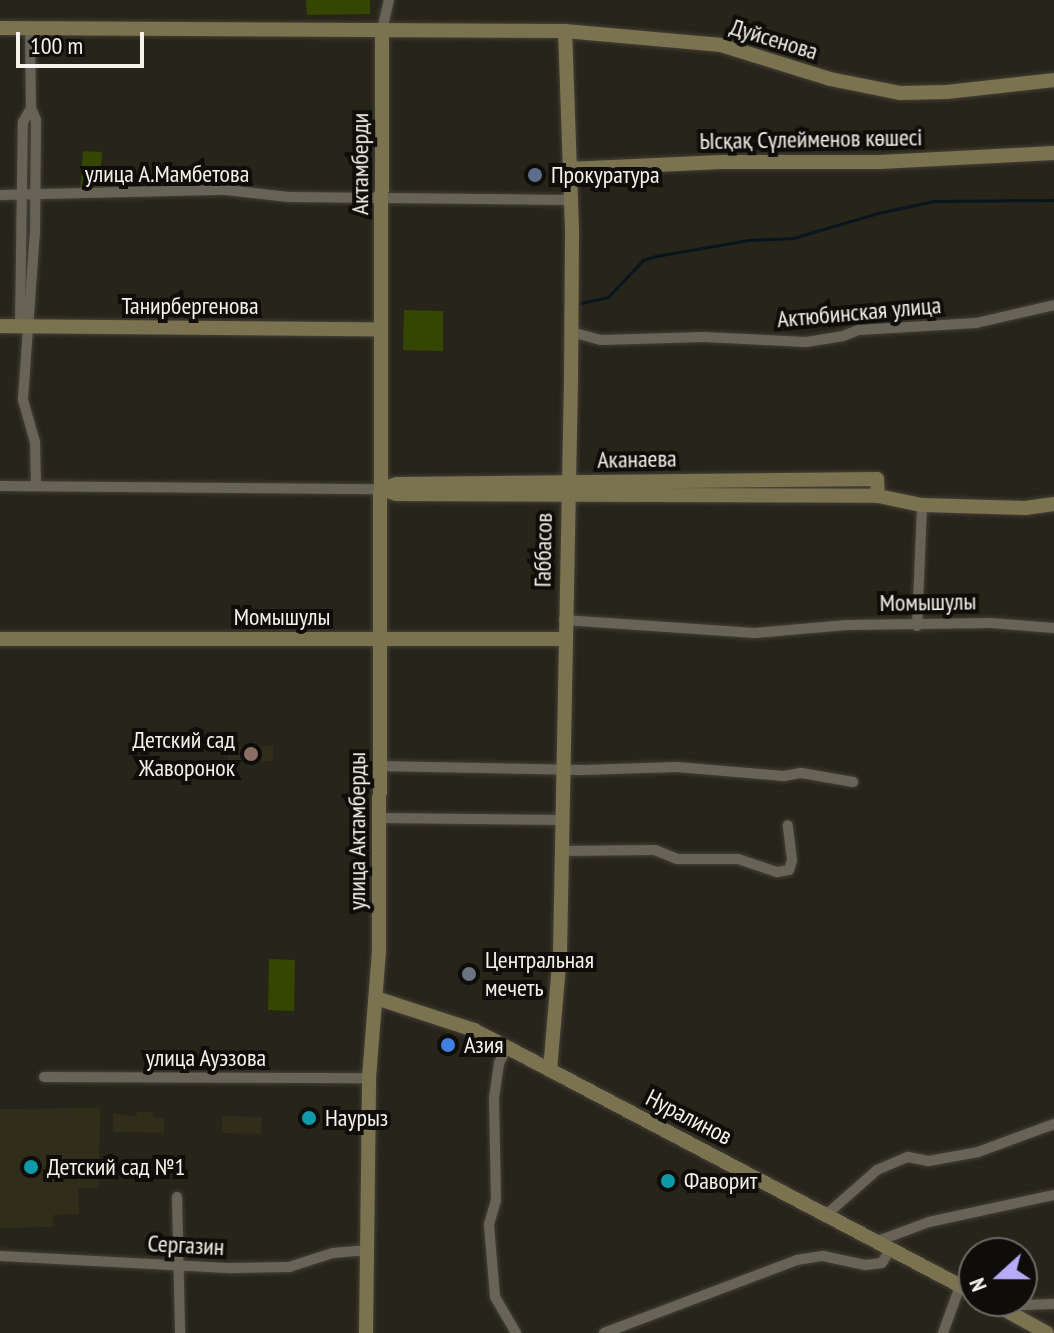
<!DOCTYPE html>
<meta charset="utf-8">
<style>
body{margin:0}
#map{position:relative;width:1054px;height:1333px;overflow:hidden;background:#272419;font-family:"PT Sans Narrow",sans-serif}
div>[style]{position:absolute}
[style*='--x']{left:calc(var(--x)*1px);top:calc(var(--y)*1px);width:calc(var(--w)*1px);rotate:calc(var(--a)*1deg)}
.built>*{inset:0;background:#312d1b}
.green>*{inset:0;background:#354600}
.stream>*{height:3px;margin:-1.5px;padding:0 1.5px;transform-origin:1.5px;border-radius:1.5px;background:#08151e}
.roads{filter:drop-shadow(0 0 2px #423f37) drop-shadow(0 0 2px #423f37)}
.street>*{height:10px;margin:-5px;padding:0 5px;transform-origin:5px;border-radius:5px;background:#676457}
.secondary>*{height:14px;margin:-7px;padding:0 7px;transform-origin:7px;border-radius:7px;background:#7b7250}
.dots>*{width:22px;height:22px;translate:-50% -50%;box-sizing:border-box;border:4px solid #0f0d09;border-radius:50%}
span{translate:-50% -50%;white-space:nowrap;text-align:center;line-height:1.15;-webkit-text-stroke:8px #0f0d09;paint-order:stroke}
.street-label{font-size:24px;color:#f4f2ea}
.poi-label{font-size:24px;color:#f4f2ea}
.left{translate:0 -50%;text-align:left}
.right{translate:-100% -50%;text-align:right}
.north{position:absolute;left:958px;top:1237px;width:80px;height:80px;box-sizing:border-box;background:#0f0d09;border:2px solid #6b6963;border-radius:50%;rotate:249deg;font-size:22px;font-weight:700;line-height:32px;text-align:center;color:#f4f2ea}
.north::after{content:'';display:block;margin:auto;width:28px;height:36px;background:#b7abf8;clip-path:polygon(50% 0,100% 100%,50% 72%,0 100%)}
.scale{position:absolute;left:16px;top:32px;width:128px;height:36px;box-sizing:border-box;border:4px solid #f4f2ea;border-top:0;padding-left:10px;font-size:24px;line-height:28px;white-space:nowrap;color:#f4f2ea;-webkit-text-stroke:6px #0f0d09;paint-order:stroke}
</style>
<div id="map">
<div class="built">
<div style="clip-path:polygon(237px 746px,273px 746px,273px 761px,228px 761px,228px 748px)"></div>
<div style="clip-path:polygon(100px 1108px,99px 1188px,78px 1188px,79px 1214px,53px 1215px,53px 1227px,0 1228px,0 1109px)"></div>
<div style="clip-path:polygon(137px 1112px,153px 1112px,153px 1117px,164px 1118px,164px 1133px,113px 1132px,113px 1113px,136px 1117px)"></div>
<div style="clip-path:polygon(222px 1116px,262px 1117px,261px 1134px,222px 1133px)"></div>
</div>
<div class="green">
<div style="clip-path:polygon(306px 0,370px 0,370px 14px,307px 15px)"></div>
<div style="clip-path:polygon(83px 151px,102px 152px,99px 191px,80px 190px)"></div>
<div style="clip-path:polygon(404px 310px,443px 311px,443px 351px,403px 350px)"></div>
<div style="clip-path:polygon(269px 959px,295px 960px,294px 1011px,268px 1010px)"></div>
</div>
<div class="stream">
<div style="--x:576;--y:304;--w:33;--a:-12"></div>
<div style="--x:608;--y:297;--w:51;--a:-46.6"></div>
<div style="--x:643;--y:260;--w:14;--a:-17"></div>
<div style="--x:656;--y:256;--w:94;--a:-9.8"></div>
<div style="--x:749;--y:240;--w:44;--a:-2.6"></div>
<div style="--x:793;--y:238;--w:89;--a:-16.4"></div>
<div style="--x:878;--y:213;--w:57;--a:-12.1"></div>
<div style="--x:934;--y:201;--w:120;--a:-0.5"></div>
</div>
<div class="roads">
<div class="street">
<div style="--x:30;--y:28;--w:80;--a:89.3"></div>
<div style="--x:31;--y:108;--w:13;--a:67"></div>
<div style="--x:36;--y:120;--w:111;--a:90.5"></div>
<div style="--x:35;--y:231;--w:169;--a:94.1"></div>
<div style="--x:23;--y:400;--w:44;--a:74.1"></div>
<div style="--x:35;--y:442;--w:44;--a:88.7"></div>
<div style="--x:382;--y:30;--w:31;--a:-77"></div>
<div style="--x:0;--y:195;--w:226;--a:-1.3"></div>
<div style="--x:226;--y:190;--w:63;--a:6.3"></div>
<div style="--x:289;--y:197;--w:280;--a:0.6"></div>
<div style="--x:20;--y:326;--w:204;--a:-89.2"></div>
<div style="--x:23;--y:122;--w:16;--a:-60"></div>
<div style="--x:571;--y:332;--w:31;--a:15"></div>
<div style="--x:601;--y:340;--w:103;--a:-1.7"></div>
<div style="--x:704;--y:337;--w:102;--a:2.8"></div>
<div style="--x:806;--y:342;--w:37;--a:-9"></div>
<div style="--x:843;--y:336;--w:17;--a:-21"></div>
<div style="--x:859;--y:330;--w:117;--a:-3.4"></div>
<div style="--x:976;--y:323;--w:80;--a:-13"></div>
<div style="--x:0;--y:486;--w:381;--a:0.5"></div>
<div style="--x:564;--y:620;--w:191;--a:3.9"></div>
<div style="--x:755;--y:633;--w:92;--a:-5"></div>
<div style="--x:847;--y:625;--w:144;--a:-0.8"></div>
<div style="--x:991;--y:623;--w:63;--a:4.5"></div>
<div style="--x:917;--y:626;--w:121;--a:-87.6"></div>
<div style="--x:378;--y:766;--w:205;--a:1.1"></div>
<div style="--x:583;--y:770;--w:94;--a:-1.8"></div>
<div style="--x:677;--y:767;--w:107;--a:4.8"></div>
<div style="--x:784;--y:776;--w:17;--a:-10"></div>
<div style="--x:801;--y:773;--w:53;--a:9.8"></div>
<div style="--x:379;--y:818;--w:183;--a:0.6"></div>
<div style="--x:561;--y:851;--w:94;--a:-0.6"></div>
<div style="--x:655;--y:850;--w:24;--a:22"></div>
<div style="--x:677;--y:859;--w:61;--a:0"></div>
<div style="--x:738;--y:859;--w:41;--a:18.4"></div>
<div style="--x:777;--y:872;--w:12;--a:-9"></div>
<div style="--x:789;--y:870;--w:10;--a:-73"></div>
<div style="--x:792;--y:860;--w:35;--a:-97"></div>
<div style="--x:507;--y:1048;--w:17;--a:118"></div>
<div style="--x:499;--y:1063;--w:34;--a:98"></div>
<div style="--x:494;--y:1097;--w:103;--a:88.9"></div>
<div style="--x:496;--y:1200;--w:26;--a:106"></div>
<div style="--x:489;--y:1225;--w:72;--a:85.2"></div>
<div style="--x:495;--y:1297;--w:42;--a:59.7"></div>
<div style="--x:44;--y:1077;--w:325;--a:0.2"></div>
<div style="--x:177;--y:1197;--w:136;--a:88.7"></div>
<div style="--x:827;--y:1214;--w:67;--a:-41.3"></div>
<div style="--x:877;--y:1170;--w:34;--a:-23"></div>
<div style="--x:908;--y:1157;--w:21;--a:11"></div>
<div style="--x:929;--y:1161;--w:50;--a:-10.4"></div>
<div style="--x:978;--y:1152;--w:81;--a:-20.2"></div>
<div style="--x:878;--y:1241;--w:54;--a:-20.4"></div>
<div style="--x:929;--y:1222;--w:128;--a:-12.2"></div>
<div style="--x:0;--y:1256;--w:232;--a:3"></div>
<div style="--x:232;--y:1268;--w:57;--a:-1"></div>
<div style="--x:289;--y:1267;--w:46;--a:-17.7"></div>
<div style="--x:333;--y:1253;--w:35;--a:-5"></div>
<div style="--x:997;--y:1306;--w:57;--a:-2"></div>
<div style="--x:604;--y:1333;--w:206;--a:-20.7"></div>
<div style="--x:797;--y:1260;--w:26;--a:-9"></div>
<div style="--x:823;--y:1256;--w:43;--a:12.1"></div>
<div style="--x:865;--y:1265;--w:17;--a:-7"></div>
<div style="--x:882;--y:1263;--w:17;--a:-59"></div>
<div style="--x:943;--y:1333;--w:50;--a:-70.1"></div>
</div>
<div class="secondary">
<div style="--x:0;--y:28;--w:565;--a:0.3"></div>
<div style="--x:565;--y:31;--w:157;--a:5.1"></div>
<div style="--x:721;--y:45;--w:114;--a:17.3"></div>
<div style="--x:830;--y:79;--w:71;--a:11.3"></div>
<div style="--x:900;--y:93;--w:47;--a:-1.2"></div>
<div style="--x:947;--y:92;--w:108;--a:-6.4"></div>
<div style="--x:568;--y:169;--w:154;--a:-2.6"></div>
<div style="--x:722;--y:162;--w:158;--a:0"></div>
<div style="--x:880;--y:162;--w:174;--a:-3"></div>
<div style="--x:0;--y:326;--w:381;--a:0.5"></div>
<div style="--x:381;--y:489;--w:16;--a:18"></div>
<div style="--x:396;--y:494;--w:482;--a:0.2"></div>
<div style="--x:878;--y:496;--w:45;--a:11.6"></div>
<div style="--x:922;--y:505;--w:103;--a:1.7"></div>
<div style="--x:1025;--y:508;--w:29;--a:-8"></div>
<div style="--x:381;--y:489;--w:17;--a:-17"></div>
<div style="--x:397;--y:484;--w:480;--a:-0.6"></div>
<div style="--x:877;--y:479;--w:17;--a:87"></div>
<div style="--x:0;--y:639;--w:564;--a:0"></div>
<div style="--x:376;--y:998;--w:103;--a:18.1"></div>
<div style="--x:474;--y:1030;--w:565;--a:27.74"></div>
<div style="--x:550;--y:1070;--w:117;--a:-85.1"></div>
<div style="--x:560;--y:953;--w:571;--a:-88.9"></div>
<div style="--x:571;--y:382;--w:153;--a:-89.6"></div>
<div style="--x:572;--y:229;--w:198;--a:-92"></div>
<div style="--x:989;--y:1301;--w:66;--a:28.9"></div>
<div style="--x:366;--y:1333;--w:255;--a:-89.3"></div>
<div style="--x:369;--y:1078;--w:126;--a:-85.5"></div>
<div style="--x:379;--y:952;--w:922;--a:-89.81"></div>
</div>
</div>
<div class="dots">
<div style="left:535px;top:175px;background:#5c6f8a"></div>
<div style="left:251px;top:754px;background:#8d6e63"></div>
<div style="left:469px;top:974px;background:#6b7280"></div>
<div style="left:448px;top:1045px;background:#3f7fe0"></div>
<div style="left:309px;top:1118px;background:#0f9aa8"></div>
<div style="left:31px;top:1167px;background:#0f9aa8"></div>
<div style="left:668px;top:1181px;background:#0f9aa8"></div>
</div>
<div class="street-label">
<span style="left:774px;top:39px;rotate:17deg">Дуйсенова</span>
<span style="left:811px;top:139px;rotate:-1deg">Ысқақ Сүлейменов көшесі</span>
<span style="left:360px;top:164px;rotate:-90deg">Актамберди</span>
<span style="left:167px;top:174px">улица А.Мамбетова</span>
<span style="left:190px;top:306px">Танирбергенова</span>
<span style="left:859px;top:312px;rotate:-5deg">Актюбинская улица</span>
<span style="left:637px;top:459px;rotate:-1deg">Аканаева</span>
<span style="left:543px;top:550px;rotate:-89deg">Габбасов</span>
<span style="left:928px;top:602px;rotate:-1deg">Момышулы</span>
<span style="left:282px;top:617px">Момышулы</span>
<span style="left:357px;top:831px;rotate:-90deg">улица Актамберды</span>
<span style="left:206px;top:1058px">улица Ауэзова</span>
<span style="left:689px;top:1117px;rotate:27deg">Нуралинов</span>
<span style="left:186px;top:1245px;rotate:3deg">Сергазин</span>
</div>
<div class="poi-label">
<span class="left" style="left:551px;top:175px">Прокуратура</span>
<span class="right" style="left:235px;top:754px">Детский сад<br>Жаворонок</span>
<span class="left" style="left:485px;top:974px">Центральная<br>мечеть</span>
<span class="left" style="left:464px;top:1045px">Азия</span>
<span class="left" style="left:325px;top:1118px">Наурыз</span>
<span class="left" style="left:47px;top:1167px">Детский сад №1</span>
<span class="left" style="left:684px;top:1181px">Фаворит</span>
</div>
<div class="north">N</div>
<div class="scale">100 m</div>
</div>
